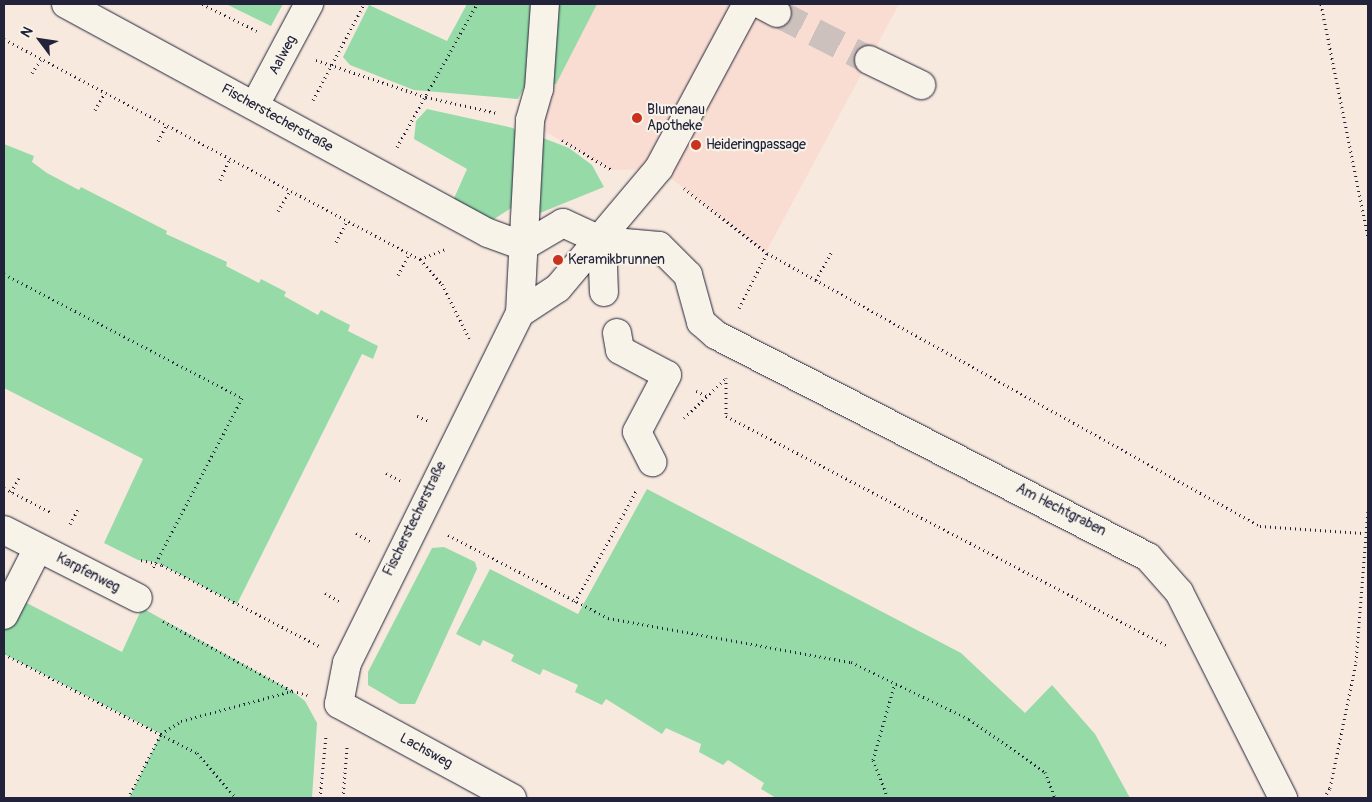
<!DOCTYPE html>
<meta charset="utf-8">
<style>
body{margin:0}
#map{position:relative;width:1372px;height:802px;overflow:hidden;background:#f8e9de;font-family:Pangolin,sans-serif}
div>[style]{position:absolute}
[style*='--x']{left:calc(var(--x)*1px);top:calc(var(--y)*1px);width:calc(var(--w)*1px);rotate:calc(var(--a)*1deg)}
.built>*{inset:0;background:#f9dcd2}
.green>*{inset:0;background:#96daa7}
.minor-tunnel>*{height:28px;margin-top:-14px;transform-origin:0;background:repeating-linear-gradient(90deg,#cdc1bd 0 28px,transparent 0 42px)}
.path>*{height:3px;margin-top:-1.5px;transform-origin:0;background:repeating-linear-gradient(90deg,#22223b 0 1px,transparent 0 5px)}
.roads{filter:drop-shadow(0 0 1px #22223b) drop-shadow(0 0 1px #22223b)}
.minor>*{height:28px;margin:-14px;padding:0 14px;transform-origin:14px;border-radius:14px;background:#f7f3e8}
.dots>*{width:14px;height:14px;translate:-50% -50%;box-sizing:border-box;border:2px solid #f7f3e8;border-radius:50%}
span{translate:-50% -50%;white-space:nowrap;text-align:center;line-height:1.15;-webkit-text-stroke:4px #f7f3e8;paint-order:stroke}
.street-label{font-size:14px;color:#22223b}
.poi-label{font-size:14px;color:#22223b}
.left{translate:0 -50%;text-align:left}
.frame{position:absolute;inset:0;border:5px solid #22223b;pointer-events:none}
.north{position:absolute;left:15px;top:15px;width:50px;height:50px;-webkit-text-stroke:4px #f7f3e8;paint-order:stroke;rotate:301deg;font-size:14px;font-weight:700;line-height:20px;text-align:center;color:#22223b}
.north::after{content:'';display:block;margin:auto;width:18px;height:22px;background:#22223b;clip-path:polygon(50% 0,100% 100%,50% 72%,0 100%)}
</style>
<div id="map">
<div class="built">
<div style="clip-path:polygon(545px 4px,899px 4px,766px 252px,659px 169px,612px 170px,527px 121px)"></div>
</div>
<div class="green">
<div style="clip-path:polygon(226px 4px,283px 4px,271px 26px)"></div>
<div style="clip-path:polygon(467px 4px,537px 4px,529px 78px,518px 99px,414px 90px,350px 65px,343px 57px,369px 5px,447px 41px)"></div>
<div style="clip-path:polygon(554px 4px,597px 4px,556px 84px,546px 83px)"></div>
<div style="clip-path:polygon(427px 109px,513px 128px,523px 139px,511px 208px,491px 221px,448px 212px,467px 169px,414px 139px,416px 121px)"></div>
<div style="clip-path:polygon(543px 138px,569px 148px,592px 165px,604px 187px,535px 215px,532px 147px)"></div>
<div style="clip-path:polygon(4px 144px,34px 156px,32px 162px,47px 173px,79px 190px,81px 187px,167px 231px,166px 234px,227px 262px,226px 266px,259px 283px,261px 279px,286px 292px,284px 296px,318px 315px,321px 310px,334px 317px,350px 325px,348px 331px,378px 346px,373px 359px,362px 354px,237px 604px,156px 562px,138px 560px,104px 543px,143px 459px,4px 388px)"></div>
<div style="clip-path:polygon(647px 489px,961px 653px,1025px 713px,1052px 685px,1095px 734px,1130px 798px,776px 798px,761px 789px,764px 783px,728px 760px,723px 765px,699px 752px,701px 744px,666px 728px,662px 734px,606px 699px,602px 705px,575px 692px,578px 685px,543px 669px,540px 675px,511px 661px,514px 655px,483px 640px,480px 646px,456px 634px,490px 569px,578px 614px)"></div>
<div style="clip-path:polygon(444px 547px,475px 562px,477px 569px,415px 704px,400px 704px,368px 685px,368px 672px,432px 548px)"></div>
<div style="clip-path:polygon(13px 596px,122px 652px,142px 608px,292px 691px,305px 701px,317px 723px,312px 798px,129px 798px,161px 734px,4px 654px,4px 615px)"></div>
</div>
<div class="minor-tunnel">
<div style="--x:777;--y:13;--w:103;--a:27.1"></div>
</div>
<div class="path">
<div style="--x:202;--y:4;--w:61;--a:26.1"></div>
<div style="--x:1321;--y:4;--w:238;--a:78.6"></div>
<div style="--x:4;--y:39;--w:471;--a:27.9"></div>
<div style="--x:420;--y:259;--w:33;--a:49"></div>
<div style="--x:442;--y:284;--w:63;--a:63.4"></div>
<div style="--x:316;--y:60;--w:116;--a:18.6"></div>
<div style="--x:426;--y:97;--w:73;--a:12.7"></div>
<div style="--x:32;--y:73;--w:17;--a:-57"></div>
<div style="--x:313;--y:100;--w:109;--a:-62"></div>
<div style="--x:95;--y:110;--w:20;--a:-60"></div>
<div style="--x:562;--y:140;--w:58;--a:31"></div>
<div style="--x:158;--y:141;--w:19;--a:-62"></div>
<div style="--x:397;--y:147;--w:164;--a:-60.8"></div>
<div style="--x:220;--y:180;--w:23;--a:-65"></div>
<div style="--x:684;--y:188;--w:105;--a:38.1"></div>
<div style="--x:767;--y:253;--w:564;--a:28.98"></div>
<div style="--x:1260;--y:526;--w:103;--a:3.9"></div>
<div style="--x:278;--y:211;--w:23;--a:-59"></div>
<div style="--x:336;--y:242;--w:24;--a:-62"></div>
<div style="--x:420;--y:259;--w:28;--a:-21"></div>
<div style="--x:4;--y:274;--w:268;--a:27.5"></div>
<div style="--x:242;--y:398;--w:192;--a:117.6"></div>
<div style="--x:398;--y:275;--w:24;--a:-62"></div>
<div style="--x:816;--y:280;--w:33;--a:-61"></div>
<div style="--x:739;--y:308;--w:62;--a:-63"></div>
<div style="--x:726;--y:378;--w:38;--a:90"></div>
<div style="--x:726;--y:416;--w:496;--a:27.5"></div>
<div style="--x:696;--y:391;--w:12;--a:24"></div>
<div style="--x:417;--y:416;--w:13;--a:23"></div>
<div style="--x:684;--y:418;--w:58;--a:-43.6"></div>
<div style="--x:386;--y:473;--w:17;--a:28"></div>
<div style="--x:4;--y:488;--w:54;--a:27.5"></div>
<div style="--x:11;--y:492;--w:16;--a:-60"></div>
<div style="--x:70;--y:524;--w:19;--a:-62"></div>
<div style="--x:356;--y:533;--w:16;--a:30"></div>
<div style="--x:448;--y:535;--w:180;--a:27.4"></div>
<div style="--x:608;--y:618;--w:247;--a:10.3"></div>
<div style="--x:851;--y:662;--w:131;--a:25.8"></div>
<div style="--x:969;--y:719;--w:93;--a:34.9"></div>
<div style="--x:1045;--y:772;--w:28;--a:69"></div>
<div style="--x:141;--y:560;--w:22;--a:13"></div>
<div style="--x:162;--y:565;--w:177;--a:27.3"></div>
<div style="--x:325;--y:593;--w:16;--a:30"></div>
<div style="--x:575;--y:602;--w:127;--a:-61.2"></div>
<div style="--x:163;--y:621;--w:147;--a:28.5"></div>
<div style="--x:4;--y:654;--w:217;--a:27.2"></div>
<div style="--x:197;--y:753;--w:60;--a:49.1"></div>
<div style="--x:128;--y:798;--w:72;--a:-62.7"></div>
<div style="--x:161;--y:734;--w:24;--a:-33"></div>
<div style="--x:181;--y:721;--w:115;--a:-15.1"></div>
<div style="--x:292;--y:691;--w:16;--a:14"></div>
<div style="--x:320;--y:798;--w:62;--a:-84.5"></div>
<div style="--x:343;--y:798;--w:51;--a:-85.5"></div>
<div style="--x:888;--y:798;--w:41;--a:-111.5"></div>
<div style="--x:873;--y:760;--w:80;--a:-74.1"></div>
<div style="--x:1324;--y:798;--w:12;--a:-59"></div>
<div style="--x:1330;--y:788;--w:129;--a:-78.3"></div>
<div style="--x:1356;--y:662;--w:154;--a:-85.5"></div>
</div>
<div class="roads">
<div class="minor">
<div style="--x:66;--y:4;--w:480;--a:28.5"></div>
<div style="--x:488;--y:233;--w:38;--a:20"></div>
<div style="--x:760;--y:4;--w:19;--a:28"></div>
<div style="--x:869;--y:60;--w:58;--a:25.7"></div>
<div style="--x:255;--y:105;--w:115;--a:-61.9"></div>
<div style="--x:602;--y:241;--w:51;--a:87.8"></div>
<div style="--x:524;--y:246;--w:45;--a:-30.5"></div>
<div style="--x:563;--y:223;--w:43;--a:24.8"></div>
<div style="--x:602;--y:241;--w:57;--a:5"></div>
<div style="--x:659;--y:246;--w:41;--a:45"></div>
<div style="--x:688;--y:275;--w:49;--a:74.5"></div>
<div style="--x:701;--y:322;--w:20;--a:41"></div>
<div style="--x:716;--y:335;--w:486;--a:27.2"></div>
<div style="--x:1148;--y:557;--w:47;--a:48.5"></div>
<div style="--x:1179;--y:592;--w:231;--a:63.2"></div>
<div style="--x:520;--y:313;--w:193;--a:-87"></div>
<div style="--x:530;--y:120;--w:32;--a:-74"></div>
<div style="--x:539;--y:89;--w:85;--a:-86"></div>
<div style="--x:617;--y:333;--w:17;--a:80"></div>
<div style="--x:620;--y:350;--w:53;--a:28"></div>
<div style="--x:667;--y:375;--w:64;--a:117.8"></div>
<div style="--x:637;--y:432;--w:34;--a:63"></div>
<div style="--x:4;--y:530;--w:150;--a:26.9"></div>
<div style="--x:4;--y:615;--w:75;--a:-63.1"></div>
<div style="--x:512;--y:798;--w:197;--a:-151.5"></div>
<div style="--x:339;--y:704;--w:42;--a:-79"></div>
<div style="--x:347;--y:663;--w:390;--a:-63.7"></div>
<div style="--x:520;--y:313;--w:45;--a:-33.3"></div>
<div style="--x:558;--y:288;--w:157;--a:-49.9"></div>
<div style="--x:659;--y:168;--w:186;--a:-61.8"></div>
</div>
</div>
<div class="dots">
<div style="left:637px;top:118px;background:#c8321e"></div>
<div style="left:696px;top:145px;background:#c8321e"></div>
<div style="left:558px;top:260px;background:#c8321e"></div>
</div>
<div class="street-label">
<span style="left:283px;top:55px;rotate:-62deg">Aalweg</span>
<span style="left:277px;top:118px;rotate:29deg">Fischerstecherstraße</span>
<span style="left:1061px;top:510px;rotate:27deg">Am Hechtgraben</span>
<span style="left:415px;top:519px;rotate:-64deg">Fischerstecherstraße</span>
<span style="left:88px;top:573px;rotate:27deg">Karpfenweg</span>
<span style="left:426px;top:751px;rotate:29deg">Lachsweg</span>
</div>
<div class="poi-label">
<span class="left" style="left:647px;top:118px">Blumenau<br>Apotheke</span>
<span class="left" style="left:706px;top:145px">Heideringpassage</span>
<span class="left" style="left:568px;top:260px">Keramikbrunnen</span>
</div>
<div class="frame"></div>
<div class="north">N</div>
</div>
